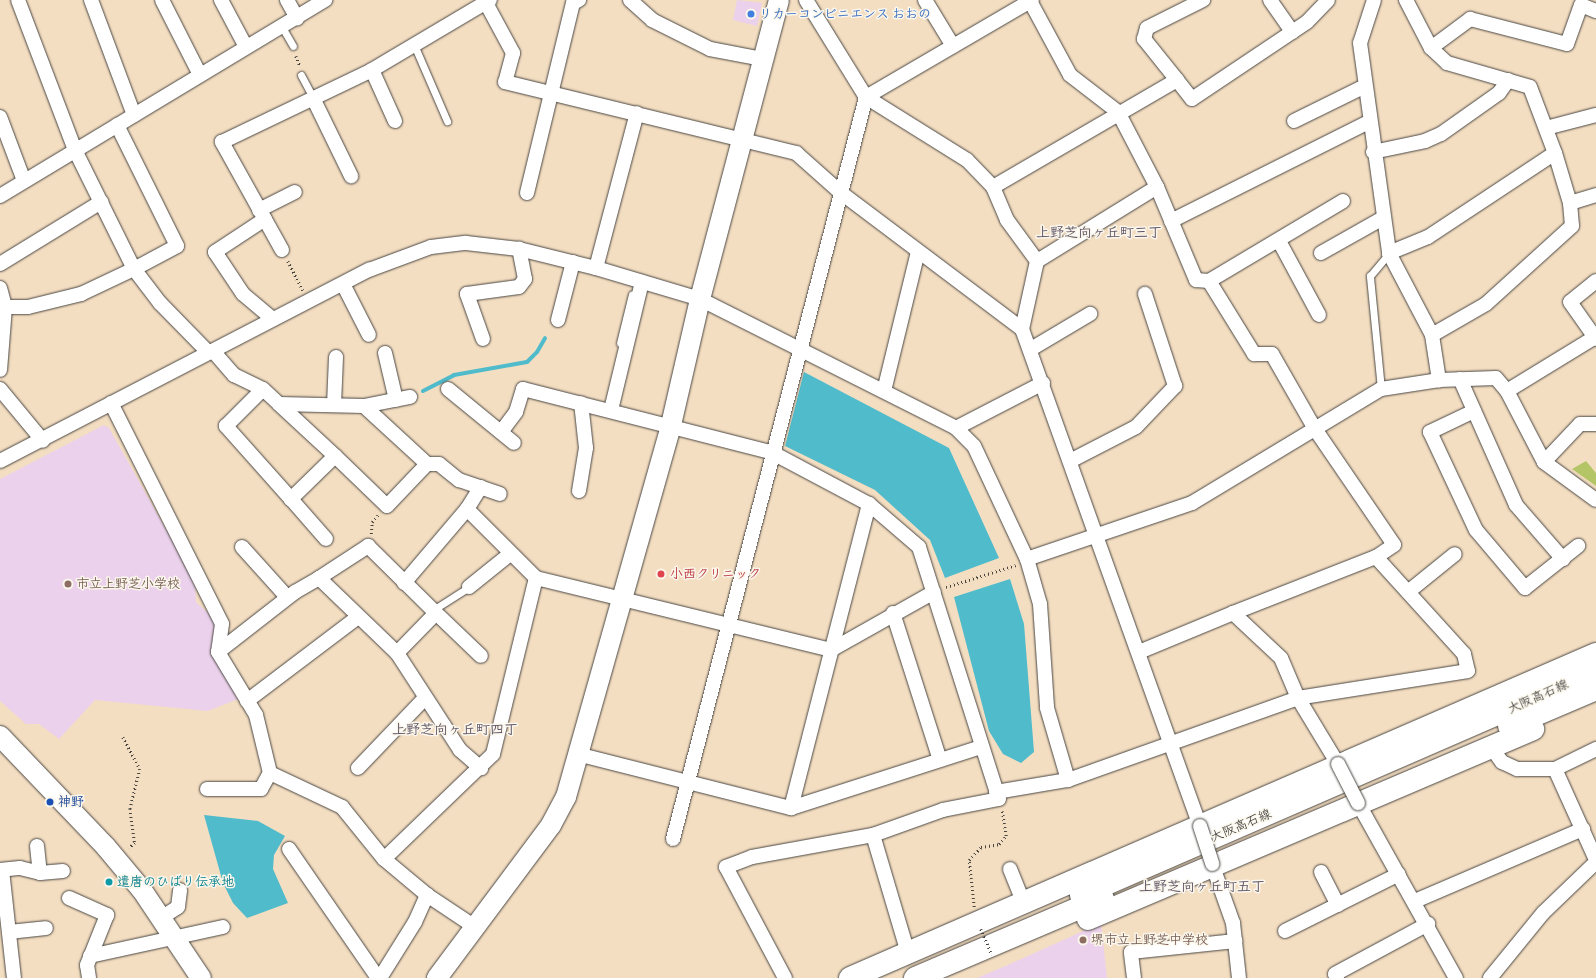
<!DOCTYPE html>
<meta charset="utf-8">
<style>
body{margin:0}
#map{position:relative;width:1596px;height:978px;overflow:hidden;background:#f4dec2;font-family:Delius,"Klee One",sans-serif}
div>[style]{position:absolute}
[style*='--x']{left:calc(var(--x)*1px);top:calc(var(--y)*1px);width:calc(var(--w)*1px);rotate:calc(var(--a)*1deg)}
.built>*{inset:0;background:#ebd1eb}
.green>*{inset:0;background:#b4c568}
.water>*{inset:0;background:#50bbcb}
.stream>*{height:4px;margin:-2px;padding:0 2px;transform-origin:2px;border-radius:2px;background:#50bbcb}
.path>*{height:2.5px;margin-top:-1.25px;transform-origin:0;background:repeating-linear-gradient(90deg,#494642 0 1px,transparent 0 4px)}
.roads{filter:drop-shadow(0 0 1px #494642) drop-shadow(0 0 1px #494642)}
.lane>*{height:7px;margin:-3.5px;padding:0 3.5px;transform-origin:3.5px;border-radius:3.5px;background:#fff}
.street>*{height:14px;margin:-7px;padding:0 7px;transform-origin:7px;border-radius:7px;background:#fff}
.secondary>*{height:20px;margin:-10px;padding:0 10px;transform-origin:10px;border-radius:10px;background:#fff}
.primary>*{height:22px;margin:-11px;padding:0 11px;transform-origin:11px;border-radius:11px;background:#fff}
.path-bridge>*{height:2.5px;margin-top:-1.25px;transform-origin:0;background:repeating-linear-gradient(90deg,#494642 0 1px,transparent 0 4px)}
.bridges{filter:drop-shadow(0 0 1px #494642) drop-shadow(0 0 1px #494642)}
.street-bridge>*{height:14px;margin:-7px;padding:0 7px;transform-origin:7px;border-radius:7px;background:#fff}
.dots>*{width:11px;height:11px;translate:-50% -50%;box-sizing:border-box;border:2px solid #fbf7ec;border-radius:50%}
span{translate:-50% -50%;white-space:nowrap;text-align:center;line-height:1.15;-webkit-text-stroke:3px #fbf7ec;paint-order:stroke}
.shop-label{font-size:13px;color:#366cbe;font-weight:700}
.left{translate:0 -50%;text-align:left}
.health-label{font-size:13px;color:#be3a42;font-weight:700}
.education-label{font-size:13px;color:#785e54;font-weight:700}
.street-label{font-size:13px;color:#2b2b2b}
.transit-label{font-size:13px;color:#164399;font-weight:700}
.culture-label{font-size:13px;color:#0d838f;font-weight:700}
.neighbourhood-label{font-size:14px;color:#605566;font-weight:700}
</style>
<div id="map">
<div class="built">
<div style="clip-path:polygon(737px 0,762px 3px,757px 26px,733px 20px)"></div>
<div style="clip-path:polygon(104px 425px,109px 428px,195px 581px,196px 602px,215px 619px,214px 655px,238px 699px,208px 711px,95px 700px,59px 739px,39px 724px,26px 724px,0 701px,0 479px)"></div>
<div style="clip-path:polygon(1101px 923px,1107px 978px,977px 978px,1003px 967px)"></div>
</div>
<div class="green">
<div style="clip-path:polygon(1586px 461px,1596px 473px,1596px 486px,1572px 469px)"></div>
</div>
<div class="water">
<div style="clip-path:polygon(804px 372px,949px 448px,999px 558px,945px 578px,930px 540px,875px 490px,785px 446px)"></div>
<div style="clip-path:polygon(1010px 579px,1024px 624px,1034px 752px,1021px 763px,1003px 754px,989px 731px,954px 597px)"></div>
<div style="clip-path:polygon(204px 815px,258px 821px,285px 836px,274px 855px,273px 869px,288px 903px,247px 918px,233px 903px,223px 883px)"></div>
</div>
<div class="stream">
<div style="--x:423;--y:391;--w:35;--a:-27"></div>
<div style="--x:454;--y:375;--w:74;--a:-10.1"></div>
<div style="--x:527;--y:362;--w:14;--a:-45"></div>
<div style="--x:537;--y:352;--w:16;--a:-60"></div>
</div>
<div class="path">
<div style="--x:296;--y:56;--w:11;--a:68"></div>
<div style="--x:288;--y:261;--w:33;--a:63"></div>
<div style="--x:371;--y:534;--w:12;--a:-85"></div>
<div style="--x:372;--y:522;--w:9;--a:-49"></div>
<div style="--x:946;--y:587;--w:73;--a:-17.4"></div>
<div style="--x:123;--y:737;--w:36;--a:62"></div>
<div style="--x:140;--y:769;--w:41;--a:104"></div>
<div style="--x:130;--y:809;--w:34;--a:82"></div>
<div style="--x:135;--y:843;--w:8;--a:140"></div>
<div style="--x:974;--y:907;--w:47;--a:-96.1"></div>
<div style="--x:969;--y:860;--w:18;--a:-47"></div>
<div style="--x:981;--y:847;--w:18;--a:-9"></div>
<div style="--x:999;--y:844;--w:11;--a:-49"></div>
<div style="--x:1006;--y:836;--w:25;--a:-99"></div>
</div>
<div class="roads">
<div class="lane">
<div style="--x:282;--y:27;--w:22;--a:60"></div>
<div style="--x:415;--y:47;--w:81;--a:66.6"></div>
<div style="--x:301;--y:75;--w:27;--a:62"></div>
<div style="--x:620;--y:343;--w:50;--a:-76.2"></div>
<div style="--x:1381;--y:389;--w:114;--a:-95.6"></div>
<div style="--x:1370;--y:276;--w:30;--a:-50"></div>
<div style="--x:433;--y:610;--w:43;--a:-32.6"></div>
</div>
<div class="street">
<div style="--x:91;--y:0;--w:123;--a:69.5"></div>
<div style="--x:162;--y:0;--w:84;--a:63.1"></div>
<div style="--x:221;--y:0;--w:53;--a:62"></div>
<div style="--x:287;--y:0;--w:21;--a:61"></div>
<div style="--x:630;--y:0;--w:30;--a:42"></div>
<div style="--x:652;--y:20;--w:65;--a:26.6"></div>
<div style="--x:710;--y:49;--w:54;--a:10.7"></div>
<div style="--x:806;--y:0;--w:114;--a:58.3"></div>
<div style="--x:866;--y:97;--w:119;--a:32"></div>
<div style="--x:967;--y:160;--w:37;--a:46"></div>
<div style="--x:993;--y:187;--w:36;--a:67"></div>
<div style="--x:1007;--y:220;--w:51;--a:53.8"></div>
<div style="--x:925;--y:0;--w:54;--a:58.7"></div>
<div style="--x:1270;--y:0;--w:39;--a:55"></div>
<div style="--x:1374;--y:0;--w:45;--a:108"></div>
<div style="--x:1360;--y:43;--w:212;--a:82.1"></div>
<div style="--x:1389;--y:253;--w:93;--a:62.3"></div>
<div style="--x:1432;--y:335;--w:46;--a:81.2"></div>
<div style="--x:1406;--y:0;--w:54;--a:62.5"></div>
<div style="--x:1431;--y:48;--w:22;--a:43"></div>
<div style="--x:1447;--y:63;--w:86;--a:16.1"></div>
<div style="--x:1530;--y:87;--w:71;--a:69.3"></div>
<div style="--x:1555;--y:153;--w:52;--a:73.3"></div>
<div style="--x:1570;--y:203;--w:23;--a:85"></div>
<div style="--x:1572;--y:226;--w:116;--a:137.8"></div>
<div style="--x:1486;--y:304;--w:62;--a:150.1"></div>
<div style="--x:1030;--y:1;--w:84;--a:61.6"></div>
<div style="--x:1070;--y:75;--w:61;--a:37.6"></div>
<div style="--x:1118;--y:112;--w:85;--a:62.5"></div>
<div style="--x:1157;--y:187;--w:101;--a:67.2"></div>
<div style="--x:1196;--y:280;--w:13;--a:4"></div>
<div style="--x:1209;--y:281;--w:156;--a:-30.8"></div>
<div style="--x:486;--y:3;--w:57;--a:61.6"></div>
<div style="--x:513;--y:53;--w:30;--a:105"></div>
<div style="--x:505;--y:82;--w:300;--a:13.7"></div>
<div style="--x:796;--y:153;--w:59;--a:41.6"></div>
<div style="--x:840;--y:192;--w:228;--a:37"></div>
<div style="--x:1431;--y:48;--w:49;--a:-36.6"></div>
<div style="--x:1470;--y:19;--w:100;--a:14.5"></div>
<div style="--x:1567;--y:44;--w:41;--a:-70.3"></div>
<div style="--x:1581;--y:5;--w:16;--a:22"></div>
<div style="--x:372;--y:70;--w:56;--a:65.7"></div>
<div style="--x:1177;--y:80;--w:53;--a:-128.8"></div>
<div style="--x:1144;--y:39;--w:11;--a:-75"></div>
<div style="--x:1147;--y:28;--w:63;--a:-26.6"></div>
<div style="--x:314;--y:100;--w:85;--a:64"></div>
<div style="--x:0;--y:117;--w:68;--a:69.4"></div>
<div style="--x:1294;--y:121;--w:79;--a:-26.2"></div>
<div style="--x:117;--y:125;--w:135;--a:63.6"></div>
<div style="--x:177;--y:246;--w:49;--a:151.9"></div>
<div style="--x:134;--y:269;--w:43;--a:52.6"></div>
<div style="--x:160;--y:303;--w:69;--a:45.6"></div>
<div style="--x:1546;--y:128;--w:52;--a:-14.6"></div>
<div style="--x:1373;--y:152;--w:53;--a:-11.9"></div>
<div style="--x:1425;--y:141;--w:17;--a:-24"></div>
<div style="--x:1441;--y:134;--w:71;--a:-35.3"></div>
<div style="--x:1499;--y:93;--w:16;--a:-55"></div>
<div style="--x:993;--y:187;--w:213;--a:-30.2"></div>
<div style="--x:1177;--y:80;--w:24;--a:52"></div>
<div style="--x:1192;--y:99;--w:138;--a:-33.8"></div>
<div style="--x:1307;--y:22;--w:30;--a:-46"></div>
<div style="--x:1157;--y:187;--w:141;--a:148.3"></div>
<div style="--x:1037;--y:261;--w:70;--a:102.4"></div>
<div style="--x:1022;--y:329;--w:528;--a:70.3"></div>
<div style="--x:527;--y:193;--w:195;--a:-76.4"></div>
<div style="--x:573;--y:3;--w:7;--a:-27"></div>
<div style="--x:0;--y:196;--w:380;--a:-31.1"></div>
<div style="--x:1570;--y:203;--w:27;--a:-17"></div>
<div style="--x:259;--y:210;--w:40;--a:-26.6"></div>
<div style="--x:265;--y:219;--w:60;--a:146.6"></div>
<div style="--x:215;--y:252;--w:50;--a:56.3"></div>
<div style="--x:243;--y:294;--w:39;--a:40"></div>
<div style="--x:1171;--y:221;--w:221;--a:-26.6"></div>
<div style="--x:1279;--y:241;--w:84;--a:61.6"></div>
<div style="--x:282;--y:250;--w:124;--a:-119.1"></div>
<div style="--x:222;--y:142;--w:166;--a:-25.6"></div>
<div style="--x:372;--y:70;--w:137;--a:-30.7"></div>
<div style="--x:1321;--y:253;--w:71;--a:-29.4"></div>
<div style="--x:1389;--y:253;--w:42;--a:-22.3"></div>
<div style="--x:1428;--y:237;--w:152;--a:-33.5"></div>
<div style="--x:0;--y:264;--w:119;--a:-31.5"></div>
<div style="--x:596;--y:268;--w:160;--a:-75.2"></div>
<div style="--x:1209;--y:281;--w:86;--a:58.3"></div>
<div style="--x:1254;--y:354;--w:18;--a:0"></div>
<div style="--x:1272;--y:354;--w:86;--a:60.2"></div>
<div style="--x:1315;--y:429;--w:140;--a:55.7"></div>
<div style="--x:1394;--y:545;--w:22;--a:146"></div>
<div style="--x:1596;--y:281;--w:33;--a:141"></div>
<div style="--x:1570;--y:302;--w:45;--a:54.9"></div>
<div style="--x:343;--y:284;--w:57;--a:63"></div>
<div style="--x:0;--y:288;--w:20;--a:75"></div>
<div style="--x:5;--y:307;--w:63;--a:94.5"></div>
<div style="--x:5;--y:307;--w:23;--a:0"></div>
<div style="--x:28;--y:307;--w:55;--a:-13.8"></div>
<div style="--x:81;--y:294;--w:59;--a:-25.3"></div>
<div style="--x:134;--y:269;--w:133;--a:-116.4"></div>
<div style="--x:75;--y:150;--w:160;--a:-110.8"></div>
<div style="--x:558;--y:320;--w:60;--a:-75.5"></div>
<div style="--x:483;--y:339;--w:48;--a:-109.6"></div>
<div style="--x:467;--y:294;--w:52;--a:-7.7"></div>
<div style="--x:519;--y:287;--w:10;--a:-53"></div>
<div style="--x:525;--y:279;--w:31;--a:-101"></div>
<div style="--x:1031;--y:349;--w:69;--a:-30.7"></div>
<div style="--x:213;--y:351;--w:32;--a:49"></div>
<div style="--x:234;--y:375;--w:32;--a:26"></div>
<div style="--x:263;--y:389;--w:22;--a:43"></div>
<div style="--x:279;--y:404;--w:85;--a:1.3"></div>
<div style="--x:364;--y:406;--w:86;--a:42.6"></div>
<div style="--x:427;--y:464;--w:58;--a:133.6"></div>
<div style="--x:387;--y:506;--w:72;--a:-136.1"></div>
<div style="--x:335;--y:456;--w:62;--a:135.7"></div>
<div style="--x:291;--y:499;--w:98;--a:-131.7"></div>
<div style="--x:226;--y:426;--w:52;--a:-45"></div>
<div style="--x:385;--y:353;--w:48;--a:76.8"></div>
<div style="--x:1460;--y:379;--w:138;--a:66"></div>
<div style="--x:1516;--y:505;--w:72;--a:49"></div>
<div style="--x:0;--y:389;--w:67;--a:50.4"></div>
<div style="--x:448;--y:389;--w:85;--a:39.3"></div>
<div style="--x:884;--y:391;--w:143;--a:-76.3"></div>
<div style="--x:1507;--y:391;--w:103;--a:-31.5"></div>
<div style="--x:111;--y:403;--w:247;--a:63.3"></div>
<div style="--x:222;--y:624;--w:28;--a:98"></div>
<div style="--x:218;--y:652;--w:74;--a:58.9"></div>
<div style="--x:256;--y:715;--w:60;--a:76.4"></div>
<div style="--x:270;--y:773;--w:80;--a:25.3"></div>
<div style="--x:342;--y:807;--w:67;--a:51.1"></div>
<div style="--x:384;--y:859;--w:56;--a:39.9"></div>
<div style="--x:427;--y:895;--w:58;--a:33.7"></div>
<div style="--x:279;--y:404;--w:76;--a:42.9"></div>
<div style="--x:334;--y:405;--w:48;--a:-87.6"></div>
<div style="--x:364;--y:406;--w:47;--a:-11.1"></div>
<div style="--x:611;--y:410;--w:132;--a:-76.4"></div>
<div style="--x:1474;--y:411;--w:49;--a:154.5"></div>
<div style="--x:1430;--y:432;--w:108;--a:64.9"></div>
<div style="--x:1476;--y:530;--w:76;--a:49.8"></div>
<div style="--x:1525;--y:588;--w:68;--a:-38.4"></div>
<div style="--x:956;--y:428;--w:98;--a:-27.3"></div>
<div style="--x:501;--y:432;--w:25;--a:-53"></div>
<div style="--x:516;--y:412;--w:24;--a:-73"></div>
<div style="--x:523;--y:389;--w:256;--a:14.3"></div>
<div style="--x:771;--y:452;--w:111;--a:28"></div>
<div style="--x:869;--y:504;--w:66;--a:40.7"></div>
<div style="--x:919;--y:547;--w:264;--a:72.4"></div>
<div style="--x:999;--y:799;--w:57;--a:168.9"></div>
<div style="--x:943;--y:810;--w:74;--a:160.3"></div>
<div style="--x:873;--y:835;--w:123;--a:169.7"></div>
<div style="--x:752;--y:857;--w:28;--a:159"></div>
<div style="--x:726;--y:867;--w:126;--a:62"></div>
<div style="--x:1072;--y:460;--w:72;--a:-27.3"></div>
<div style="--x:1136;--y:427;--w:57;--a:-46.4"></div>
<div style="--x:1175;--y:386;--w:97;--a:-108.1"></div>
<div style="--x:0;--y:461;--w:416;--a:-27.4"></div>
<div style="--x:369;--y:270;--w:66;--a:-20.4"></div>
<div style="--x:431;--y:247;--w:35;--a:-7"></div>
<div style="--x:466;--y:243;--w:53;--a:6.5"></div>
<div style="--x:519;--y:249;--w:79;--a:13.9"></div>
<div style="--x:596;--y:268;--w:109;--a:16.6"></div>
<div style="--x:700;--y:299;--w:287;--a:26.7"></div>
<div style="--x:956;--y:428;--w:25;--a:45"></div>
<div style="--x:974;--y:446;--w:125;--a:64.9"></div>
<div style="--x:1027;--y:559;--w:47;--a:73.9"></div>
<div style="--x:1040;--y:604;--w:104;--a:86.1"></div>
<div style="--x:1047;--y:708;--w:75;--a:73.7"></div>
<div style="--x:1544;--y:462;--w:52;--a:-46.5"></div>
<div style="--x:1580;--y:424;--w:16;--a:0"></div>
<div style="--x:427;--y:464;--w:12;--a:0"></div>
<div style="--x:439;--y:464;--w:26;--a:39"></div>
<div style="--x:459;--y:480;--w:43;--a:18.9"></div>
<div style="--x:579;--y:491;--w:44;--a:-80.8"></div>
<div style="--x:586;--y:448;--w:45;--a:-96.3"></div>
<div style="--x:291;--y:499;--w:53;--a:48.8"></div>
<div style="--x:467;--y:509;--w:26;--a:-58"></div>
<div style="--x:242;--y:547;--w:67;--a:48"></div>
<div style="--x:1376;--y:557;--w:131;--a:47.8"></div>
<div style="--x:1464;--y:654;--w:17;--a:77"></div>
<div style="--x:1468;--y:671;--w:172;--a:171"></div>
<div style="--x:1298;--y:698;--w:43;--a:-113"></div>
<div style="--x:1281;--y:658;--w:66;--a:-136.8"></div>
<div style="--x:1233;--y:613;--w:154;--a:-21.4"></div>
<div style="--x:1027;--y:559;--w:174;--a:-18.7"></div>
<div style="--x:1192;--y:503;--w:221;--a:-31.1"></div>
<div style="--x:1381;--y:389;--w:59;--a:-8.8"></div>
<div style="--x:1439;--y:380;--w:57;--a:-2"></div>
<div style="--x:1496;--y:378;--w:17;--a:50"></div>
<div style="--x:1507;--y:391;--w:80;--a:62.5"></div>
<div style="--x:1544;--y:462;--w:64;--a:36.2"></div>
<div style="--x:319;--y:578;--w:59;--a:-33.1"></div>
<div style="--x:368;--y:546;--w:95;--a:44.6"></div>
<div style="--x:436;--y:613;--w:56;--a:134.3"></div>
<div style="--x:404;--y:583;--w:97;--a:-49.6"></div>
<div style="--x:467;--y:509;--w:98;--a:45"></div>
<div style="--x:469;--y:587;--w:53;--a:-38.8"></div>
<div style="--x:1408;--y:592;--w:60;--a:-39"></div>
<div style="--x:436;--y:613;--w:62;--a:43.7"></div>
<div style="--x:893;--y:613;--w:154;--a:72.3"></div>
<div style="--x:218;--y:652;--w:98;--a:-37.9"></div>
<div style="--x:295;--y:592;--w:28;--a:-30"></div>
<div style="--x:319;--y:578;--w:108;--a:43.9"></div>
<div style="--x:397;--y:653;--w:116;--a:57"></div>
<div style="--x:460;--y:750;--w:28;--a:41"></div>
<div style="--x:1139;--y:652;--w:102;--a:-22.5"></div>
<div style="--x:247;--y:701;--w:139;--a:-37.1"></div>
<div style="--x:1491;--y:747;--w:19;--a:54"></div>
<div style="--x:1502;--y:762;--w:17;--a:25"></div>
<div style="--x:1517;--y:769;--w:38;--a:0"></div>
<div style="--x:1555;--y:769;--w:100;--a:65.7"></div>
<div style="--x:581;--y:755;--w:217;--a:14.2"></div>
<div style="--x:791;--y:808;--w:200;--a:-17.8"></div>
<div style="--x:358;--y:768;--w:97;--a:-46.3"></div>
<div style="--x:1555;--y:769;--w:46;--a:-26"></div>
<div style="--x:207;--y:789;--w:54;--a:0"></div>
<div style="--x:261;--y:789;--w:18;--a:-61"></div>
<div style="--x:996;--y:792;--w:73;--a:-9.5"></div>
<div style="--x:1068;--y:780;--w:244;--a:-19.6"></div>
<div style="--x:1298;--y:698;--w:77;--a:58.8"></div>
<div style="--x:1358;--y:803;--w:201;--a:60.8"></div>
<div style="--x:791;--y:808;--w:314;--a:-75.6"></div>
<div style="--x:873;--y:835;--w:123;--a:73.5"></div>
<div style="--x:673;--y:839;--w:767;--a:-75.42"></div>
<div style="--x:866;--y:97;--w:192;--a:-30.3"></div>
<div style="--x:37;--y:846;--w:27;--a:84"></div>
<div style="--x:289;--y:849;--w:157;--a:55.4"></div>
<div style="--x:384;--y:859;--w:151;--a:-43.9"></div>
<div style="--x:493;--y:754;--w:181;--a:-76.3"></div>
<div style="--x:536;--y:578;--w:304;--a:13.7"></div>
<div style="--x:831;--y:650;--w:118;--a:-29.4"></div>
<div style="--x:1212;--y:864;--w:63;--a:70.4"></div>
<div style="--x:1233;--y:923;--w:55;--a:83.8"></div>
<div style="--x:1010;--y:869;--w:37;--a:68"></div>
<div style="--x:0;--y:870;--w:20;--a:-6"></div>
<div style="--x:20;--y:868;--w:21;--a:14"></div>
<div style="--x:40;--y:873;--w:23;--a:-5"></div>
<div style="--x:2;--y:870;--w:109;--a:83.7"></div>
<div style="--x:1321;--y:872;--w:37;--a:63"></div>
<div style="--x:69;--y:898;--w:42;--a:24.1"></div>
<div style="--x:107;--y:915;--w:54;--a:111.8"></div>
<div style="--x:87;--y:965;--w:13;--a:81"></div>
<div style="--x:1415;--y:901;--w:183;--a:-23.2"></div>
<div style="--x:161;--y:918;--w:20;--a:-33"></div>
<div style="--x:178;--y:907;--w:17;--a:-83"></div>
<div style="--x:1285;--y:931;--w:127;--a:-26.6"></div>
<div style="--x:9;--y:932;--w:37;--a:-6"></div>
<div style="--x:90;--y:956;--w:136;--a:-12.3"></div>
<div style="--x:380;--y:978;--w:66;--a:-58"></div>
<div style="--x:415;--y:922;--w:30;--a:-66"></div>
<div style="--x:1134;--y:978;--w:26;--a:-97"></div>
<div style="--x:1131;--y:952;--w:105;--a:-6"></div>
<div style="--x:1337;--y:978;--w:4;--a:-117"></div>
<div style="--x:1335;--y:974;--w:106;--a:-28.3"></div>
<div style="--x:1490;--y:978;--w:84;--a:-50.8"></div>
<div style="--x:1543;--y:913;--w:74;--a:-43.9"></div>
</div>
<div class="secondary">
<div style="--x:0;--y:736;--w:153;--a:46.3"></div>
<div style="--x:106;--y:847;--w:56;--a:50.1"></div>
<div style="--x:142;--y:890;--w:106;--a:56.2"></div>
<div style="--x:437;--y:978;--w:191;--a:-53.3"></div>
<div style="--x:551;--y:825;--w:32;--a:-62"></div>
<div style="--x:566;--y:797;--w:387;--a:-74.2"></div>
<div style="--x:671;--y:425;--w:129;--a:-77"></div>
<div style="--x:700;--y:299;--w:309;--a:-75.2"></div>
</div>
<div class="primary">
<div style="--x:1509;--y:726;--w:95;--a:-23"></div>
<div style="--x:1081;--y:895;--w:562;--a:-23.51"></div>
<div style="--x:1088;--y:919;--w:484;--a:-23.1"></div>
<div style="--x:850;--y:978;--w:813;--a:-23.48"></div>
<div style="--x:915;--y:978;--w:204;--a:-23.1"></div>
</div>
</div>
<div class="path-bridge">
<div style="--x:981;--y:929;--w:28;--a:67"></div>
</div>
<div class="bridges">
<div class="street-bridge">
<div style="--x:1338;--y:764;--w:44;--a:62.9"></div>
<div style="--x:1200;--y:826;--w:40;--a:72"></div>
</div>
</div>
<div class="dots">
<div style="left:751px;top:14px;background:#3f7fe0"></div>
<div style="left:661px;top:574px;background:#e0444e"></div>
<div style="left:68px;top:584px;background:#8d6e63"></div>
<div style="left:50px;top:802px;background:#1a4fb4"></div>
<div style="left:109px;top:882px;background:#0f9aa8"></div>
<div style="left:1083px;top:940px;background:#8d6e63"></div>
</div>
<div class="shop-label">
<span class="left" style="left:759px;top:14px">リカーコンビニエンス おおの</span>
</div>
<div class="health-label">
<span class="left" style="left:670px;top:574px">小西クリニック</span>
</div>
<div class="education-label">
<span class="left" style="left:76px;top:584px">市立上野芝小学校</span>
<span class="left" style="left:1091px;top:940px">堺市立上野芝中学校</span>
</div>
<div class="street-label">
<span style="left:1538px;top:697px;rotate:-24deg">大阪高石線</span>
<span style="left:1241px;top:826px;rotate:-23deg">大阪高石線</span>
</div>
<div class="transit-label">
<span class="left" style="left:58px;top:802px">神野</span>
</div>
<div class="culture-label">
<span class="left" style="left:117px;top:882px">遣唐のひばり伝承地</span>
</div>
<div class="neighbourhood-label">
<span style="left:1099px;top:232px">上野芝向ヶ丘町三丁</span>
<span style="left:455px;top:729px">上野芝向ヶ丘町四丁</span>
<span style="left:1202px;top:886px">上野芝向ヶ丘町五丁</span>
</div>
</div>
